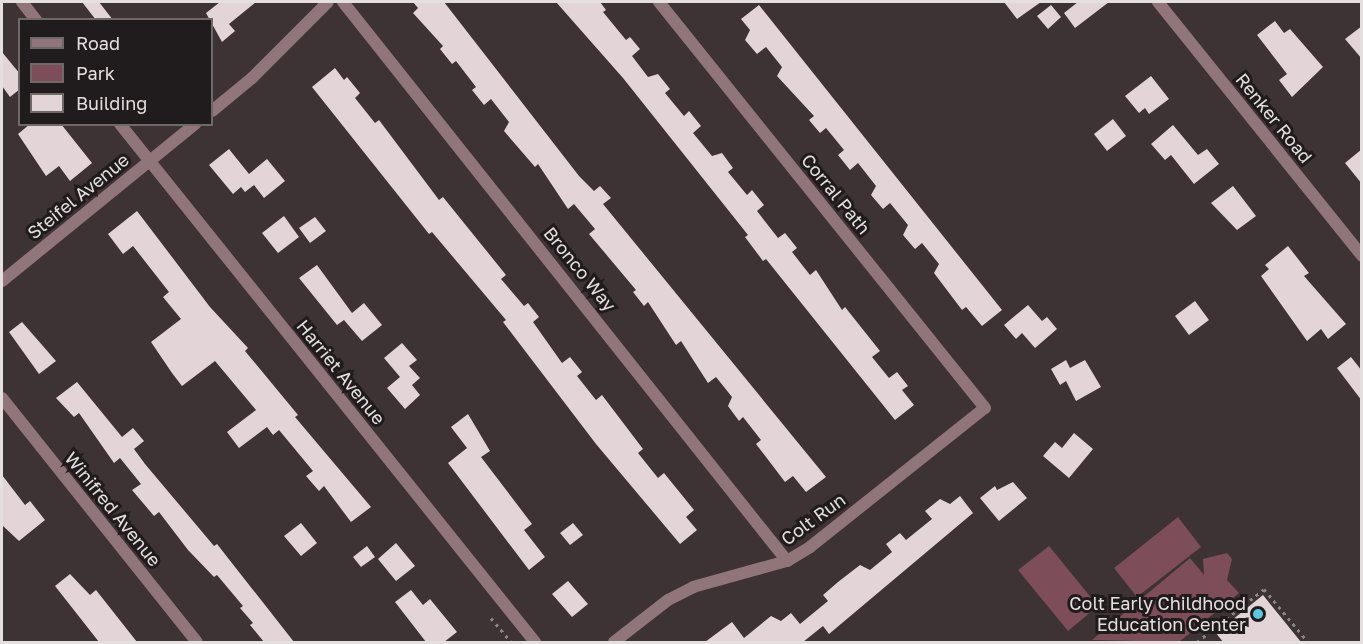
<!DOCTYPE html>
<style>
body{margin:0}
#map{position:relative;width:1363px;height:644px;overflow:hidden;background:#3d3234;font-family:"Golos Text",sans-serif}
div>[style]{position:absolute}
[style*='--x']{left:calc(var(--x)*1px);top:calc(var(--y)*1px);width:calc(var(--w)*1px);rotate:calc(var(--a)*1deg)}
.green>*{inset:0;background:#7d4d59}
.building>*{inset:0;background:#e2d4d7}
.path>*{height:3px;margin-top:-1.5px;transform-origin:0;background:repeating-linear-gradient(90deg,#8d8485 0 3px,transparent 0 7.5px)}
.street>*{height:12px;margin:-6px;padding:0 6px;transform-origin:6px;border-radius:6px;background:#90757a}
.dots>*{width:16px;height:16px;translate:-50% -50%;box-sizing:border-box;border:3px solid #201b1c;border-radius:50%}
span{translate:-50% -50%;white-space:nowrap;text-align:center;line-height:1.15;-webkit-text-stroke:6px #201b1c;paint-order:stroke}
.street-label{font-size:18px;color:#e6dfe0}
.poi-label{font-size:18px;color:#e6dfe0}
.right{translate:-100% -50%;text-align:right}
.frame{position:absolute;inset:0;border:3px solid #e6dfe0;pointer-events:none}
.legend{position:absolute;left:18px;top:18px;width:195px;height:108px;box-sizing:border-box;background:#201b1c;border:2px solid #6f696a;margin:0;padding:8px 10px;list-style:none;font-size:18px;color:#e6dfe0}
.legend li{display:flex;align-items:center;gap:12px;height:30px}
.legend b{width:30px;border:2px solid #6f696a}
</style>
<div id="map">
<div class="green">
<div style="clip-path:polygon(1178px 517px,1201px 547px,1137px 597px,1114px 568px)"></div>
<div style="clip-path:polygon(1049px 546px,1098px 606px,1068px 631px,1018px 570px)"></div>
<div style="clip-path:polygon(1227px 553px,1232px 559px,1227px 580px,1239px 593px,1179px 642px,1092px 640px,1190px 558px,1204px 575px,1203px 559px)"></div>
</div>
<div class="building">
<div style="clip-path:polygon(82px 2px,99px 2px,113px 20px,96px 20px)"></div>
<div style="clip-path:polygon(220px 2px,256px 2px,229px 24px,235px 31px,222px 42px,206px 13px)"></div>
<div style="clip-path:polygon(413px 2px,444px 2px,579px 176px,594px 191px,600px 186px,611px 198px,603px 204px,826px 477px,806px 492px,793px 476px,785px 482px,756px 444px,761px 440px,743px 417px,739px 421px,728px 406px,732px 397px,716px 377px,708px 383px,681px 341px,676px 345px,648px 302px,644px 306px,633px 292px,636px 290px,589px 234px,595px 229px,574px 204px,568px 209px,538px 164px,535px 167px,504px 131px,509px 122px,491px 99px,484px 105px,472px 90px,476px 87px,456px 61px,452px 64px,440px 49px,443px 46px,413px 13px,418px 8px)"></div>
<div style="clip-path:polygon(556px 2px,600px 2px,606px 10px,603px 12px,626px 40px,630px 37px,640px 49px,632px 56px,648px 77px,658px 74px,670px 89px,665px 93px,684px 116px,689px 111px,701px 126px,693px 133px,712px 156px,722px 153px,733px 168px,728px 172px,747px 195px,752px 190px,764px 205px,757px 211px,778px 238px,785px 233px,797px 248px,792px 252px,810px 275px,816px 270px,842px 310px,845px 307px,880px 351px,872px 357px,889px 378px,897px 372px,908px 386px,902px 390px,914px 405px,895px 420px,766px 259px,763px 261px,745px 237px,748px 235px,623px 78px)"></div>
<div style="clip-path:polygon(1004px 2px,1041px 2px,1017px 19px)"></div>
<div style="clip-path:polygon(1078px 2px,1109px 2px,1075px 28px,1064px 13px)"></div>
<div style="clip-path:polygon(759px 5px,1002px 310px,982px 326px,966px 307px,962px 310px,934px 273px,939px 264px,922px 243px,915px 249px,903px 235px,908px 225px,890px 203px,883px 209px,871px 195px,876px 186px,858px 163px,850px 170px,838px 155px,844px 150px,826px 128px,820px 133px,809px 120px,814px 116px,777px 76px,782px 67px,766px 47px,757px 54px,745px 40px,750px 30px,741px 19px)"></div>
<div style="clip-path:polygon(1051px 5px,1061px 17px,1048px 29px,1037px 16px)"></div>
<div style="clip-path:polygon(1275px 21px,1284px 33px,1290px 29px,1323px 67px,1292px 97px,1279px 80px,1287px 74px,1257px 35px)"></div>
<div style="clip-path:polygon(1362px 26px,1362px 59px,1345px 39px)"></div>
<div style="clip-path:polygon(2px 52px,20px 74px,20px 89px,10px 97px,2px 86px)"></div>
<div style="clip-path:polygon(335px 68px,344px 80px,347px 77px,360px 93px,355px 98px,375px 123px,379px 120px,439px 200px,443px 197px,506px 275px,501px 279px,524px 306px,528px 303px,539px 317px,533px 322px,562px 363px,570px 357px,582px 372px,577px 376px,596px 400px,602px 395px,643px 449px,638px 453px,658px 478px,664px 473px,694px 510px,686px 517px,697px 530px,680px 544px,596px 444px,503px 322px,506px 320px,432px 232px,429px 234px,312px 87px)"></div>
<div style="clip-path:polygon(1151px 76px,1169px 99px,1149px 114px,1145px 108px,1139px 113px,1125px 96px)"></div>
<div style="clip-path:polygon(1113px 119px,1126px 136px,1107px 151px,1094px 134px)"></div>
<div style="clip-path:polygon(30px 124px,61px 124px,92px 163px,70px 181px,59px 166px,46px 176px,18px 134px)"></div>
<div style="clip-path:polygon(1173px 125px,1198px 155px,1207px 149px,1219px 164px,1194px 184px,1171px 155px,1165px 160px,1151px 144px)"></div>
<div style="clip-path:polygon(229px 149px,249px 174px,267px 159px,285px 181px,264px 198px,254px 185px,245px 192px,241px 187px,233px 194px,209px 165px)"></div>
<div style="clip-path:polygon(1362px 149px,1362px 184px,1345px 163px)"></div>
<div style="clip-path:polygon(1233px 186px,1256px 216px,1237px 230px,1211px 203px)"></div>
<div style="clip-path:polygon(137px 211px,210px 307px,248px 348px,245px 351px,298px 415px,295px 417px,371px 507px,351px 522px,324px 486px,319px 491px,306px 476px,313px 471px,279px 430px,273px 435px,267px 427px,239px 448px,227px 432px,256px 410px,215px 361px,182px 386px,172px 373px,151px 342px,181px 319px,163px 297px,169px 292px,133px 246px,123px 254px,108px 234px)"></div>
<div style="clip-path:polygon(284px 216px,299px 237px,278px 253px,262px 233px)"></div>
<div style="clip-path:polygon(315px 217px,326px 231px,310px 243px,299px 228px)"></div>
<div style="clip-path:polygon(1288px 246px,1309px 273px,1304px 276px,1346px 324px,1328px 339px,1321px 329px,1307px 341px,1261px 276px,1269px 269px,1265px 265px)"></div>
<div style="clip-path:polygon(317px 265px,352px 313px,364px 303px,382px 325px,362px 341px,344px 320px,337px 325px,299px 278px)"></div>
<div style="clip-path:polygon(1195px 301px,1209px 320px,1189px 335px,1175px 316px)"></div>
<div style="clip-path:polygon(1028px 305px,1042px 321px,1047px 317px,1057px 329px,1035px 348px,1022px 333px,1016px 339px,1004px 325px)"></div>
<div style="clip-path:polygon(22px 322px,56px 361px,39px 374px,9px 332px)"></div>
<div style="clip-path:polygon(402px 343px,417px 360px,409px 366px,420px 378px,412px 385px,420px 395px,405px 409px,387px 388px,400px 377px,384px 358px)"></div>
<div style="clip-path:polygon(1351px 357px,1362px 371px,1362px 401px,1337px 368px)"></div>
<div style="clip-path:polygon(1066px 360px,1070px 368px,1085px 360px,1101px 387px,1076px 401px,1066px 381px,1060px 385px,1051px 369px)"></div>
<div style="clip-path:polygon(77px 382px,122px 437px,133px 428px,144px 441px,134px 449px,145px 464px,214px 546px,217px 544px,294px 642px,264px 642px,250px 625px,253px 623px,240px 608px,243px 606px,217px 575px,214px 577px,188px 550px,159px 512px,154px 516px,132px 490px,141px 484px,120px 458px,114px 463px,79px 413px,74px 417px,56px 398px)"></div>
<div style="clip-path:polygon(468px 414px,490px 451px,481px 457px,532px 524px,524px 530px,545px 557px,529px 570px,448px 463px,467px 448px,451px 427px)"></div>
<div style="clip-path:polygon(1074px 433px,1093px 449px,1069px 478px,1043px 456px,1055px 442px,1062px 448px)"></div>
<div style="clip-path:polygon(2px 475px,25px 505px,30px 501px,45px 520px,19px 541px,2px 525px)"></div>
<div style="clip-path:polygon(1013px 482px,1027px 498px,999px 521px,980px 498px,995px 486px,997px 490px)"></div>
<div style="clip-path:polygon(960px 496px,973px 513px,829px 634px,823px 626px,803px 642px,705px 642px,732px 622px,744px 638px,771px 616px,781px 621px,791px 613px,800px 624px,828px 601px,823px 595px,838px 582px,860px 565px,870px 570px,892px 552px,886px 544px,900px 533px,906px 540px,932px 519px,925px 511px,940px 499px,950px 504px)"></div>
<div style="clip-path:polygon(301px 523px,317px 543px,301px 556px,284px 536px)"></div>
<div style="clip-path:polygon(573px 523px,583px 535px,570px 545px,560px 533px)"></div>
<div style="clip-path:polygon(396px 543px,415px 566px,396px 581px,378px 559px)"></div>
<div style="clip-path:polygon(367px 546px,375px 557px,361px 567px,353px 557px)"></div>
<div style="clip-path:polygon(70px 574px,90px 595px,96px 590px,137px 642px,99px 642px,55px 586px)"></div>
<div style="clip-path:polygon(568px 581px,588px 604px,572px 617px,552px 594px)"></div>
<div style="clip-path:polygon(411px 590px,423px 605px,430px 599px,457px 632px,444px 642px,426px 642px,395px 602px)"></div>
<div style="clip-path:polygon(1263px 595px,1301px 642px,1223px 642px,1216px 633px)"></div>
</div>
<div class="path">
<div style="--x:491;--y:618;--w:31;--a:50"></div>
<div style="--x:1197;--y:642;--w:85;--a:-38.3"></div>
<div style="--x:1264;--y:589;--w:69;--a:50.3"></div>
</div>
<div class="street">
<div style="--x:22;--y:2;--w:23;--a:52"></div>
<div style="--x:343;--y:2;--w:714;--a:51.54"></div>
<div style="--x:1158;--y:2;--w:326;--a:51.2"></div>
<div style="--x:212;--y:111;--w:52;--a:-39.5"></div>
<div style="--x:252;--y:78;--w:107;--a:-45"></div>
<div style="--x:120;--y:124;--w:664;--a:51.3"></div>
<div style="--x:2;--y:281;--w:249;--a:-39.1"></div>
<div style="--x:2;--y:398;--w:312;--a:51.4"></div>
<div style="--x:614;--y:642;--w:68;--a:-37.9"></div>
<div style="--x:668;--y:600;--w:28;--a:-27"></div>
<div style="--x:693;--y:587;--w:98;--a:-15.5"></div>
<div style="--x:787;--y:561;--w:27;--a:-31"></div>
<div style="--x:810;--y:547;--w:223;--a:-38.5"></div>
<div style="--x:985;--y:408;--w:521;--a:-128.76"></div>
</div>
<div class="dots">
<div style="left:1258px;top:614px;background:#57c9e2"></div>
</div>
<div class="street-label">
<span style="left:1274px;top:118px;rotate:51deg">Renker Road</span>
<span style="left:836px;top:194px;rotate:51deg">Corral Path</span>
<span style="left:78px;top:196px;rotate:-39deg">Steifel Avenue</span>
<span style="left:580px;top:269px;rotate:51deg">Bronco Way</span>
<span style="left:341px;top:372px;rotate:51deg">Harriet Avenue</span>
<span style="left:113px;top:509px;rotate:51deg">Winifred Avenue</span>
<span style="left:813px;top:519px;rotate:-36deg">Colt Run</span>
</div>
<div class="poi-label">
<span class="right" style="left:1246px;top:614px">Colt Early Childhood<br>Education Center</span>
</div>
<div class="frame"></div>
<ul class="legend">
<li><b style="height:8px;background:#90757a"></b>Road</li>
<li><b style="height:16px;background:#7d4d59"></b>Park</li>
<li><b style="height:16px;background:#e2d4d7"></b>Building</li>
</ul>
</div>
